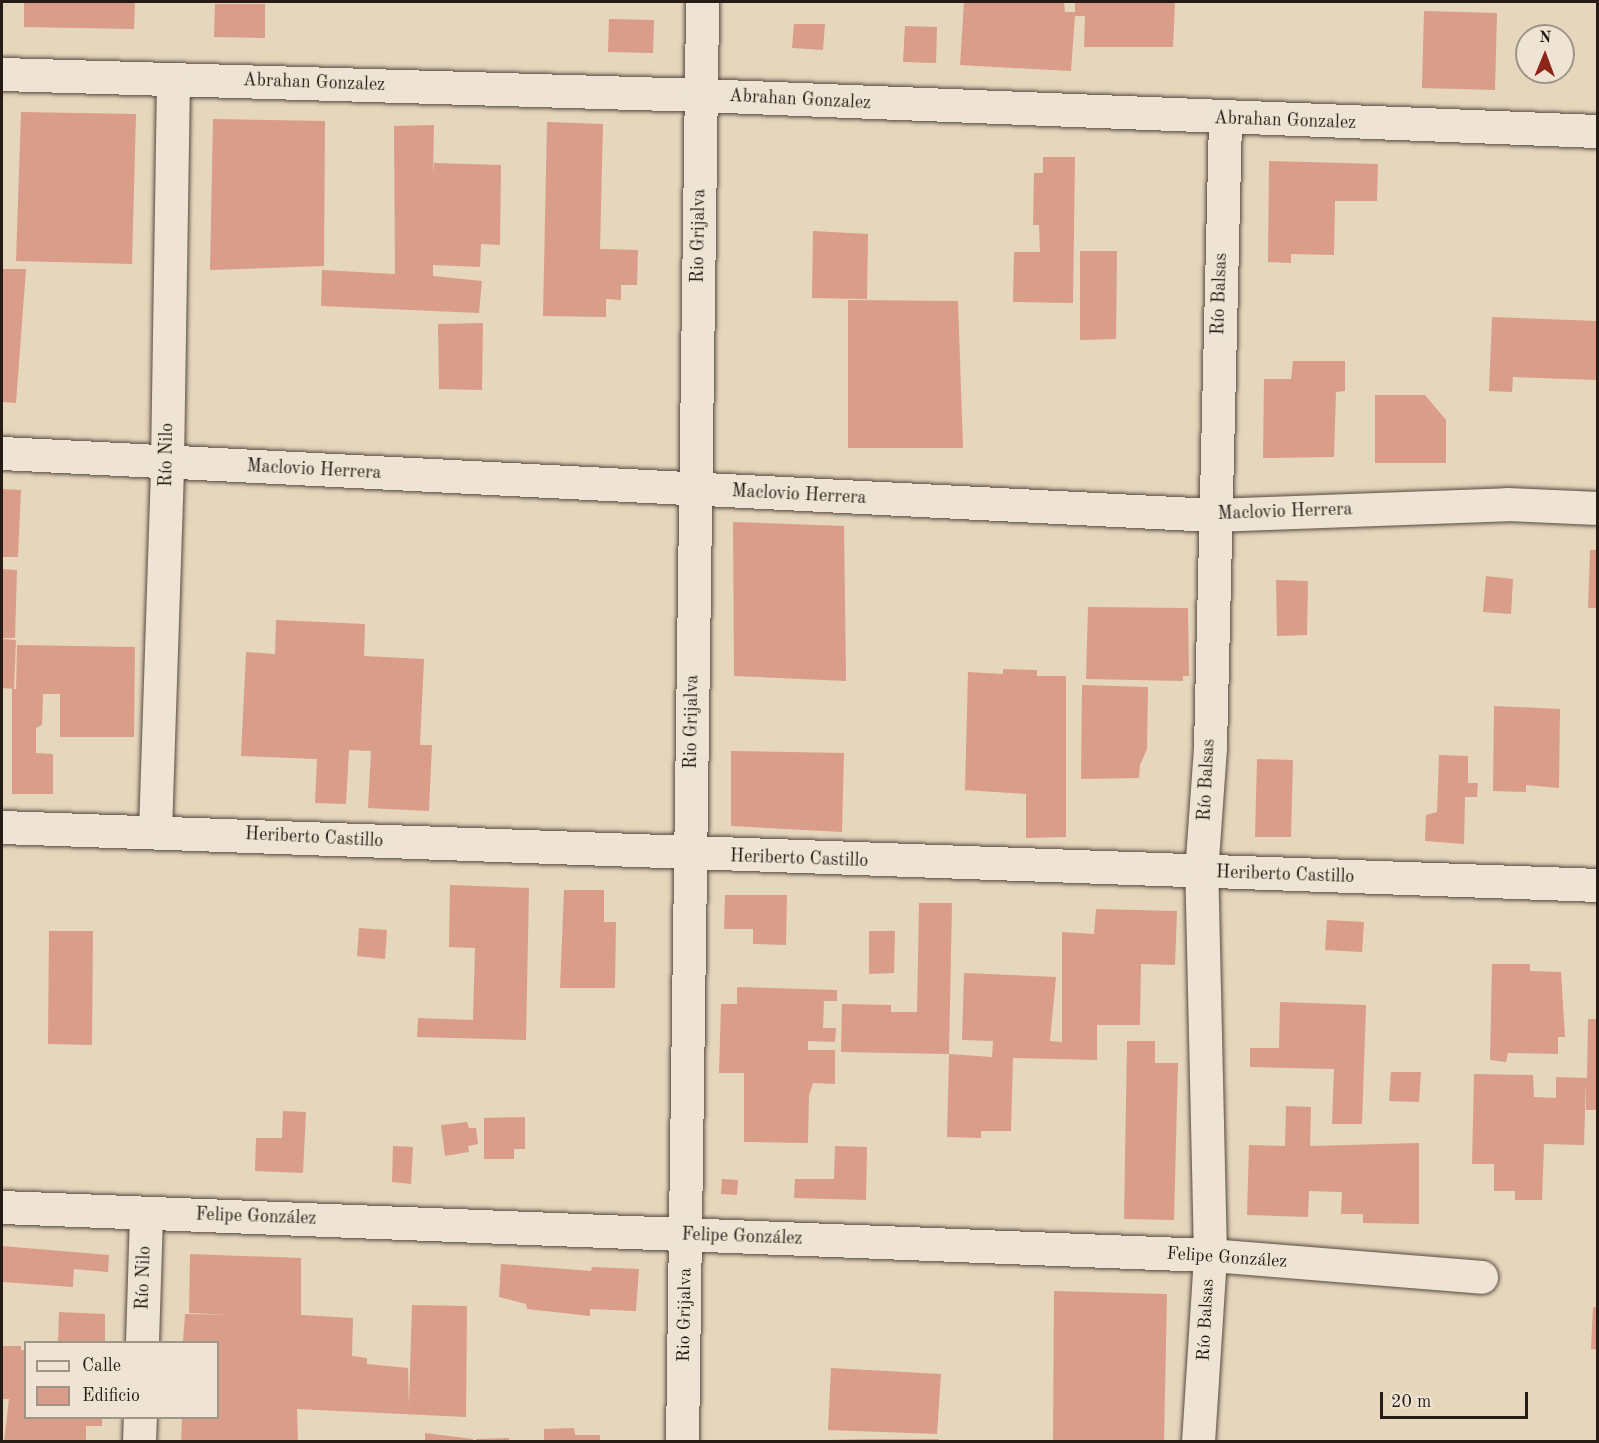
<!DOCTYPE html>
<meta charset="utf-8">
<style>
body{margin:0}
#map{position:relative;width:1599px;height:1443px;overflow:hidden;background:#e6d6bc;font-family:"Old Standard TT",serif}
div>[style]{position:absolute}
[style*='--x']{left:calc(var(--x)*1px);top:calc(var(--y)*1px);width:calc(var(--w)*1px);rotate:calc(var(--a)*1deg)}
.building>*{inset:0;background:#d99d89}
.roads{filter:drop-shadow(0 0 2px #564a3f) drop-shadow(0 0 2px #564a3f)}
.minor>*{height:33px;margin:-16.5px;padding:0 16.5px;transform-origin:16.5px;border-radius:16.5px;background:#efe4d3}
span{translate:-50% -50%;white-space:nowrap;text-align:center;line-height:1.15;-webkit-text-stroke:5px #efe4d3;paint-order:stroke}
.street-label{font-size:18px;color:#261b15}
.frame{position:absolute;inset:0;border:3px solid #261b15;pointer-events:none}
.legend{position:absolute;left:24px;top:1341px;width:195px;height:78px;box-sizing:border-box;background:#efe4d3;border:2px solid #9f9487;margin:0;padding:8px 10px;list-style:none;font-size:18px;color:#261b15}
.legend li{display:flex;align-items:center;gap:12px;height:30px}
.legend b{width:30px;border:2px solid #9f9487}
.north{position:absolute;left:1515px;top:24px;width:60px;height:60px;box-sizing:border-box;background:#efe4d3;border:2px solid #9f9487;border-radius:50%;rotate:1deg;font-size:16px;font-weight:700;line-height:24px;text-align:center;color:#261b15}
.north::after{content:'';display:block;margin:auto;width:21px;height:27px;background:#8f2418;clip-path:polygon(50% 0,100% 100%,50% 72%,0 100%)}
.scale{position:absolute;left:1380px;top:1392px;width:148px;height:27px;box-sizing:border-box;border:3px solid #261b15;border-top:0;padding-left:8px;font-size:18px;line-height:21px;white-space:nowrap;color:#261b15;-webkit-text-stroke:4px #efe4d3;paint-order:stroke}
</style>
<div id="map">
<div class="building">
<div style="clip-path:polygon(24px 2px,135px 2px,134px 29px,24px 27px)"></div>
<div style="clip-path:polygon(964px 2px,1064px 3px,1065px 12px,1075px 12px,1075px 2px,1175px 2px,1173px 47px,1084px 47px,1085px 16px,1075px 16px,1071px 71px,960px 65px)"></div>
<div style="clip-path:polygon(215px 4px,265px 4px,265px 38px,214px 37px)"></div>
<div style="clip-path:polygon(1424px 11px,1497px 13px,1495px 90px,1422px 88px)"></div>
<div style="clip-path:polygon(609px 19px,654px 20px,653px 53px,608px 52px)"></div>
<div style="clip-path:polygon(794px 24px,825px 24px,823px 50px,792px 48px)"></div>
<div style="clip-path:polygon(905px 26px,937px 27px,936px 63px,903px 62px)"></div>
<div style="clip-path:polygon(21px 112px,136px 114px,132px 264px,16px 261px)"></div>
<div style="clip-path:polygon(213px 119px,325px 121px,324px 266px,210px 270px)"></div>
<div style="clip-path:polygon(547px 122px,603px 124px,600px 249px,638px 250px,637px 285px,621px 285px,621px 300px,606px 299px,606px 317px,543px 316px)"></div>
<div style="clip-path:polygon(434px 125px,433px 175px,434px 163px,501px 165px,500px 245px,481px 244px,480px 267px,433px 265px,433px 276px,482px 281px,479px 313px,321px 306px,322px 270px,395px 274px,394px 126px)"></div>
<div style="clip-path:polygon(1043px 157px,1075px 157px,1073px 303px,1013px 302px,1014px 252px,1040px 252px,1039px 225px,1033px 225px,1034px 173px,1043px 173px)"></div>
<div style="clip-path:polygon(1269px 161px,1378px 164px,1377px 201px,1335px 201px,1334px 255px,1291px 254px,1291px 263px,1268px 262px)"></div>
<div style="clip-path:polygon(813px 231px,868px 234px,867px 299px,812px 298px)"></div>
<div style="clip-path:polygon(1080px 251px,1117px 251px,1116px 339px,1080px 340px)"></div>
<div style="clip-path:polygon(2px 269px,26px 269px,16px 403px,2px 402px)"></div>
<div style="clip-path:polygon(848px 300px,958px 301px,963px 448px,848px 448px)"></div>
<div style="clip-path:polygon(1492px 317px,1598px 321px,1598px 380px,1513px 377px,1512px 392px,1489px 391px)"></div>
<div style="clip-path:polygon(483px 323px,482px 390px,439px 389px,438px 324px)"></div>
<div style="clip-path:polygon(1293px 361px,1345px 361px,1345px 391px,1336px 392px,1334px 457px,1263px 458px,1264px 379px,1291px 379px)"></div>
<div style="clip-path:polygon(1375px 395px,1425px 395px,1446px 420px,1446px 463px,1375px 463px)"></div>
<div style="clip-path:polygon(2px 489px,21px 490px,18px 557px,2px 557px)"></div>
<div style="clip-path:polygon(733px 522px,844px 526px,846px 681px,734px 676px)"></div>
<div style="clip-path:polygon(1590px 550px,1598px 550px,1598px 608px,1588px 608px)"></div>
<div style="clip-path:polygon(2px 569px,17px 570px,15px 638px,2px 638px)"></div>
<div style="clip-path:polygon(1486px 576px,1513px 579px,1511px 614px,1483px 612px)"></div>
<div style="clip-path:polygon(1276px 580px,1308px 581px,1307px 635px,1277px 636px)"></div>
<div style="clip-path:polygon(1088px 607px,1188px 608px,1189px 676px,1183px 676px,1183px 681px,1086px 679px)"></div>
<div style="clip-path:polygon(276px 620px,365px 624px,364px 656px,424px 659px,420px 745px,432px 745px,429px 811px,368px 808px,371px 751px,349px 750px,346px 804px,315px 803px,317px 759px,241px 756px,246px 652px,275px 654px)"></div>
<div style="clip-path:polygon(2px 639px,16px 640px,14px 689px,2px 688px)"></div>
<div style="clip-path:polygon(17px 645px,135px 647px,134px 737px,60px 737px,60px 694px,43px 694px,42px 725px,36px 728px,36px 753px,53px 754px,53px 794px,12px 794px,12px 689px,16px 689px)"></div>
<div style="clip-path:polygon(1003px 669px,1037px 670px,1037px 676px,1066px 676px,1066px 837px,1026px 838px,1026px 794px,965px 790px,968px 672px,1003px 674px)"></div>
<div style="clip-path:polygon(1082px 685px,1148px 687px,1147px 749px,1140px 765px,1139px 778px,1081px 779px)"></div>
<div style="clip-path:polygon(1494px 706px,1560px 709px,1559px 788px,1526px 785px,1526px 792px,1493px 791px)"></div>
<div style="clip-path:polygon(731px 751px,844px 753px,842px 832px,731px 826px)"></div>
<div style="clip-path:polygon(1439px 755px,1468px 756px,1468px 783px,1478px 783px,1477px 797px,1465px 797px,1464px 844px,1425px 841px,1426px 815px,1437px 812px)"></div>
<div style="clip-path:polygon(1257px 759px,1293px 760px,1291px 837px,1255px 837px)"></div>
<div style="clip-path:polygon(450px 885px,529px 888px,526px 1040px,417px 1037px,418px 1018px,473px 1020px,475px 948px,449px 947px)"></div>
<div style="clip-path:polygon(564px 890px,604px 890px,604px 922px,616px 922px,615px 988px,560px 988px)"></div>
<div style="clip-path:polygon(725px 895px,787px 895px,786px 945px,753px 944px,753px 929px,724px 929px)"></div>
<div style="clip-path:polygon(919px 903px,952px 903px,949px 1054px,841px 1052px,842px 1004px,891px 1005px,891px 1012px,917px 1012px)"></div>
<div style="clip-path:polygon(1096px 909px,1177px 911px,1175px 965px,1141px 964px,1140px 1025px,1097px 1025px,1097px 1060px,1013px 1058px,1011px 1131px,981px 1131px,981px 1138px,947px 1137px,949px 1054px,992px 1057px,993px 1041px,962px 1040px,964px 973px,1056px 977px,1050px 1041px,1062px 1042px,1062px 932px,1094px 934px)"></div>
<div style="clip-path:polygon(1327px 920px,1364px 922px,1362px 952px,1325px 950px)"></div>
<div style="clip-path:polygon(359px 928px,387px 930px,385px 959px,357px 956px)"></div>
<div style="clip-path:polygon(49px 931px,93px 931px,92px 1045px,48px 1044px)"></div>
<div style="clip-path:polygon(869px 931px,895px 931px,894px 973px,869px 974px)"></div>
<div style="clip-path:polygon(1492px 964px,1530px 964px,1530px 971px,1561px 972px,1565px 1037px,1558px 1037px,1558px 1054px,1508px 1053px,1506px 1062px,1490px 1060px)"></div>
<div style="clip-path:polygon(737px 987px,837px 990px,837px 1001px,824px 1001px,823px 1028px,836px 1028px,835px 1042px,808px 1041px,808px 1050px,835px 1050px,835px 1084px,813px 1083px,809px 1095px,808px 1143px,744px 1142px,744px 1073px,719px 1073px,721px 1004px,737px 1004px)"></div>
<div style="clip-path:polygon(1280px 1002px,1366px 1005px,1362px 1124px,1332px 1124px,1334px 1069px,1250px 1067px,1250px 1048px,1279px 1048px)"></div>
<div style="clip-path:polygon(1588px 1019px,1598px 1019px,1598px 1110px,1586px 1110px,1586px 1081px,1584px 1145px,1544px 1144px,1542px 1200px,1515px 1200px,1515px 1191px,1494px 1191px,1494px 1164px,1472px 1164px,1474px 1074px,1533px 1075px,1534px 1097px,1556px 1098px,1556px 1077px,1587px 1078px)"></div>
<div style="clip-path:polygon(1127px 1041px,1155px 1041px,1155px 1063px,1178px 1063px,1174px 1220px,1124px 1219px)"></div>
<div style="clip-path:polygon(1391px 1072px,1421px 1072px,1419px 1102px,1389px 1101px)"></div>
<div style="clip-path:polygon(1286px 1106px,1311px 1107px,1310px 1146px,1419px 1143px,1419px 1224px,1363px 1223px,1363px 1214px,1341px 1214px,1342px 1192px,1309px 1191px,1308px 1217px,1247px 1215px,1249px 1145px,1285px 1146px)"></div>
<div style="clip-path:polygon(283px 1111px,306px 1112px,303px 1173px,255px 1171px,256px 1138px,282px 1138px)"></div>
<div style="clip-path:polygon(525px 1117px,525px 1149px,514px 1149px,514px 1159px,484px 1159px,484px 1118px)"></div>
<div style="clip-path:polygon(467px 1122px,469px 1128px,476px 1128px,478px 1144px,468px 1146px,469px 1152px,445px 1156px,441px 1125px)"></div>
<div style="clip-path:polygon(393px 1146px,413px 1147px,411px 1184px,392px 1182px)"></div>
<div style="clip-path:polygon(835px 1146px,867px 1147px,866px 1200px,794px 1198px,795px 1179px,834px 1179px)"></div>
<div style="clip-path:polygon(722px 1179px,738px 1180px,737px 1195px,721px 1194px)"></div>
<div style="clip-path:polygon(2px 1246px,109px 1255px,108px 1272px,74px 1269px,73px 1287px,2px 1282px)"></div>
<div style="clip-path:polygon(190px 1254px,301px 1258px,301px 1315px,353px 1318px,352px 1356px,367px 1358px,367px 1364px,408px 1368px,409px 1406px,412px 1305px,467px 1306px,466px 1417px,297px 1409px,298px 1442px,181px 1442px,182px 1418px,218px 1418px,218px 1342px,183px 1342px,185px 1314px,232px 1315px,189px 1313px)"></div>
<div style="clip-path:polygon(501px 1264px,591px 1271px,592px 1267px,639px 1269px,636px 1311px,590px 1309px,590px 1316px,527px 1309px,526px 1304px,499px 1297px)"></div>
<div style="clip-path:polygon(1054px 1291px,1167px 1294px,1164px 1442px,1053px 1442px)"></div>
<div style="clip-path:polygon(1593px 1307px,1598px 1308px,1598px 1350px,1591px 1349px)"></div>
<div style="clip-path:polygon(59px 1312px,105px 1314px,105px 1342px,58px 1342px)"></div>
<div style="clip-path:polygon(2px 1346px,21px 1346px,21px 1350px,26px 1350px,26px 1418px,102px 1418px,102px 1426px,86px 1426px,86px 1442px,4px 1442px,9px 1399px,2px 1399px)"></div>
<div style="clip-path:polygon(831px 1368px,941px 1374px,937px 1434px,828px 1430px)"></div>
<div style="clip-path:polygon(574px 1428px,575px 1435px,600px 1435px,600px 1442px,544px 1442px,544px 1429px)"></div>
<div style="clip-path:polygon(425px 1433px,473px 1439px,473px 1442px,425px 1442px)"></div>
<div style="clip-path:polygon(509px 1438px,509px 1442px,476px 1442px,476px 1439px)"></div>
<div style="clip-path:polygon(828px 1439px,939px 1439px,939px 1442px)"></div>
</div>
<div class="roads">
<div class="minor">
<div style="--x:2;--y:74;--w:698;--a:1.72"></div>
<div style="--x:700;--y:95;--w:899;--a:2.3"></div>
<div style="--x:2;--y:453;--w:1213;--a:2.93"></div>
<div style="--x:1213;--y:515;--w:294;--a:-2.1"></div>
<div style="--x:1507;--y:504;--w:91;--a:2.5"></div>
<div style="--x:2;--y:827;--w:1597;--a:2.08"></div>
<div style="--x:155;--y:831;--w:369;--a:-88.1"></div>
<div style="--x:167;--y:462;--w:383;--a:-89.1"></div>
<div style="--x:2;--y:1207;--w:1209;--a:2.28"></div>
<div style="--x:1210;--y:1255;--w:272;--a:4.6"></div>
<div style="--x:142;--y:1342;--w:129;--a:-88.2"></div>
<div style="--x:139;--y:1442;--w:24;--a:-88"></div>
<div style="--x:682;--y:1442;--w:1440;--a:-89.2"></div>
<div style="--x:1198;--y:1442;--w:187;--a:-86.3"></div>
<div style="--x:1210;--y:1255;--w:382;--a:-91.3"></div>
<div style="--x:1201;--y:873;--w:126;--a:-85.9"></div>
<div style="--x:1210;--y:747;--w:628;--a:-88.63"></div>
</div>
</div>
<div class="street-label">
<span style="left:314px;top:83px;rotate:2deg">Abrahan Gonzalez</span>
<span style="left:800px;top:100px;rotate:3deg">Abrahan Gonzalez</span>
<span style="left:1285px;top:121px;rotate:2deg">Abrahan Gonzalez</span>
<span style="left:699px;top:236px;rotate:-89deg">Rio Grijalva</span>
<span style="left:1220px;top:294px;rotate:-88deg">Río Balsas</span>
<span style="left:167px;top:455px;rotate:-89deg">Río Nilo</span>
<span style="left:314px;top:470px;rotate:3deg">Maclovio Herrera</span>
<span style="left:799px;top:495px;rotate:3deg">Maclovio Herrera</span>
<span style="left:1285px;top:512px;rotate:-2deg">Maclovio Herrera</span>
<span style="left:692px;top:722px;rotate:-89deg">Rio Grijalva</span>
<span style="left:1207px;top:780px;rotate:-87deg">Río Balsas</span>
<span style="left:314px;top:838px;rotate:3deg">Heriberto Castillo</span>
<span style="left:799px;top:859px;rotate:2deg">Heriberto Castillo</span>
<span style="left:1285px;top:875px;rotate:2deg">Heriberto Castillo</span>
<span style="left:256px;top:1217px;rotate:2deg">Felipe González</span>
<span style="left:742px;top:1237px;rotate:2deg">Felipe González</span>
<span style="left:1227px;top:1258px;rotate:4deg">Felipe González</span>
<span style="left:144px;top:1278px;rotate:-88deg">Río Nilo</span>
<span style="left:685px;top:1315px;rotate:-89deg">Rio Grijalva</span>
<span style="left:1206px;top:1320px;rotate:-87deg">Río Balsas</span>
</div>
<div class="frame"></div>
<ul class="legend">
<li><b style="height:8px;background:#efe4d3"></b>Calle</li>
<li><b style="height:16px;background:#d99d89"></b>Edificio</li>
</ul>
<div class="north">N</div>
<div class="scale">20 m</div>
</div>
